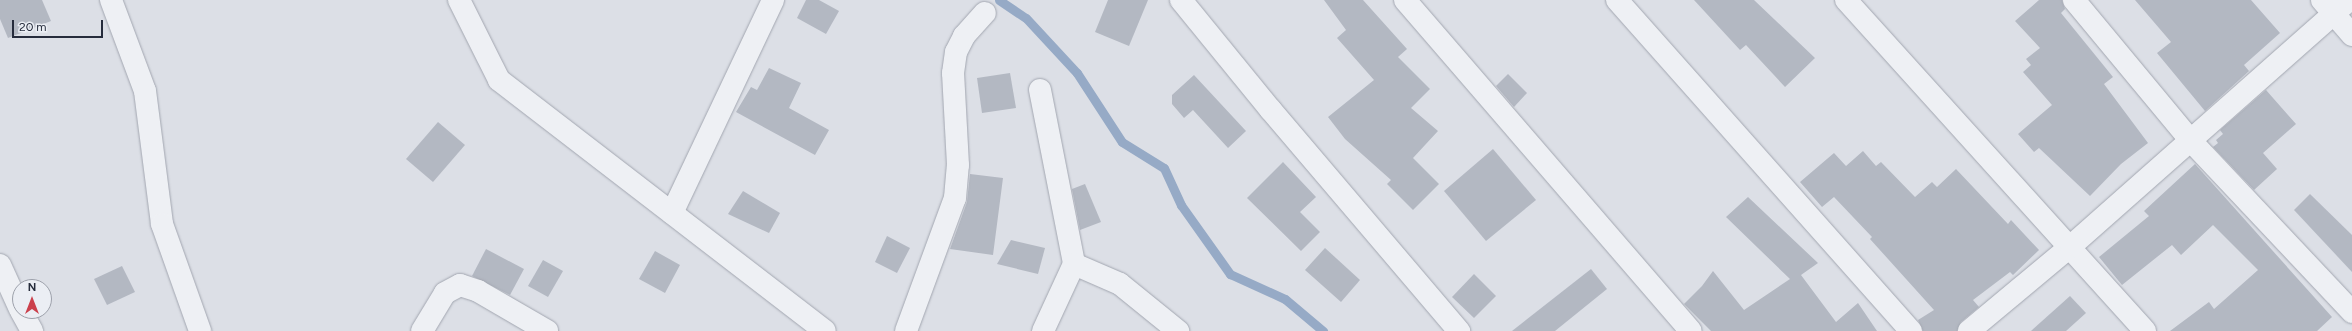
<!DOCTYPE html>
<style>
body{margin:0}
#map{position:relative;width:2352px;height:331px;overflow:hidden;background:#dcdfe6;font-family:Figtree,sans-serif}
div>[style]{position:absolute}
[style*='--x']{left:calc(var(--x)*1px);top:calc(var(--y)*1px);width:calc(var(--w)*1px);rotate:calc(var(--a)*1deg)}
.stream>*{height:9px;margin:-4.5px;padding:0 4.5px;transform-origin:4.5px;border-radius:4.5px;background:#96aac6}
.building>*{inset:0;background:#b3b8c2}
.roads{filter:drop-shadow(0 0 1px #a2a6b0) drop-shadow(0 0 1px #a2a6b0)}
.minor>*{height:22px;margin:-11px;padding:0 11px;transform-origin:11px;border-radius:11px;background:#eef0f4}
span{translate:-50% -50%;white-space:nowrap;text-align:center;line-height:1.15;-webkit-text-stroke:3px #ebeef4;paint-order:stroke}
.north{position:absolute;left:12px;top:279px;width:40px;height:40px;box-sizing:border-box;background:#ebeef4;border:1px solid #9ca0aa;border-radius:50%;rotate:0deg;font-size:11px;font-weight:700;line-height:16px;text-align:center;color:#262c3c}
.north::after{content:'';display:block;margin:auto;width:14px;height:18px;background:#cb404c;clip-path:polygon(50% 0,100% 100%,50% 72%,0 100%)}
.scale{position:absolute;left:12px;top:20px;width:91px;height:18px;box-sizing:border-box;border:2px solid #262c3c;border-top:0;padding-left:5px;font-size:12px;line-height:14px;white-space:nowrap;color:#262c3c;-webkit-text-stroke:3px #ebeef4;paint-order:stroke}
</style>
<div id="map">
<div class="stream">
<div style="--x:999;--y:0;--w:32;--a:34"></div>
<div style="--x:1026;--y:18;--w:75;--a:47.2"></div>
<div style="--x:1077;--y:73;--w:82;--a:56.9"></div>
<div style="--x:1122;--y:142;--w:49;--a:31.8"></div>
<div style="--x:1164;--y:168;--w:41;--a:65.3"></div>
<div style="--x:1181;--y:205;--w:85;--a:54.6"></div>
<div style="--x:1230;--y:274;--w:60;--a:24.4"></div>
<div style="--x:1285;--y:299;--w:50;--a:40.1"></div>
</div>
<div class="building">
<div style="clip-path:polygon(0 0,42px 0,51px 21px,8px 38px,0 19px)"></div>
<div style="clip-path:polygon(806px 0,819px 0,839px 11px,826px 34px,797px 18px)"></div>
<div style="clip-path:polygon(1108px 0,1148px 0,1129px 46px,1095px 32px)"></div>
<div style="clip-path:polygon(1324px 0,1363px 0,1407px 49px,1398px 57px,1430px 89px,1411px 108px,1438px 131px,1413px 158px,1439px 184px,1413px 210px,1387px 184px,1391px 180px,1345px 139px,1328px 117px,1374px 80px,1337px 38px,1346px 30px)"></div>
<div style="clip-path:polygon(1694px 0,1754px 0,1815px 58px,1785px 87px,1746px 45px,1740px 50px)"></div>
<div style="clip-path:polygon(2039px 0,2062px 0,2065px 9px,2061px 13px,2113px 77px,2104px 84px,2148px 143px,2121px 164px,2090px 196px,2039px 148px,2034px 152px,2018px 134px,2052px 105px,2023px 72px,2031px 65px,2026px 59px,2040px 48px,2015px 21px)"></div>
<div style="clip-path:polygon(2135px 0,2251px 0,2280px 33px,2244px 65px,2249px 71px,2205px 111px,2157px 53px,2171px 42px)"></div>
<div style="clip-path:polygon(769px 68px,801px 83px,789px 108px,829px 130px,815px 155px,736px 112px,751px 87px,757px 90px)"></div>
<div style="clip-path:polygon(1010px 73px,1016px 108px,982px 113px,977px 78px)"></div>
<div style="clip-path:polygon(1508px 74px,1527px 93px,1514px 107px,1496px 86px)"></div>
<div style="clip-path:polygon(1194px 75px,1246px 131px,1228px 148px,1193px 110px,1184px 118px,1172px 104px,1172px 95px)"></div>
<div style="clip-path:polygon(2266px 90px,2296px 124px,2263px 153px,2277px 169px,2254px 190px,2213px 147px,2218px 143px,2216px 140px,2223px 134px,2220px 130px)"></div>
<div style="clip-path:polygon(438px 122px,465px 145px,433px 182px,406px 159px)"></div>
<div style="clip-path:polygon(1493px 149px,1536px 200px,1486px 241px,1444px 191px)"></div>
<div style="clip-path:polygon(1863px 151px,1876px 166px,1881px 162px,1915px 197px,1932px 182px,1937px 187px,1956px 169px,2008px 224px,2011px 220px,2039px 250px,2013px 275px,2010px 272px,1973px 300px,1979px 307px,1961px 322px,1957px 331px,1923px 331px,1918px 320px,1934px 310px,1870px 239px,1872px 237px,1834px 197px,1822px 207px,1800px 182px,1834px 153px,1846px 166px)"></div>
<div style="clip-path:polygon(1283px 162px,1316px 197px,1300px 212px,1320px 232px,1301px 251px,1247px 198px)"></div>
<div style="clip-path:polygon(2195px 164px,2332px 317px,2317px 331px,2170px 331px,2209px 302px,2214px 309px,2258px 270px,2213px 225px,2181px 255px,2172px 245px,2122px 285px,2099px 257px,2149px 216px,2144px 211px)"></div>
<div style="clip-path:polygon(970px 174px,1003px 178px,993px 255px,950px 249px,967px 202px)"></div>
<div style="clip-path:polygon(1085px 184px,1101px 222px,1080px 230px,1072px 189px)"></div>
<div style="clip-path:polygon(743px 191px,780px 213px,769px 233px,728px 214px)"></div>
<div style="clip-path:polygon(2310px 194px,2352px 235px,2352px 272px,2294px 210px)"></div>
<div style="clip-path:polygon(1748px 197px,1818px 263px,1801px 275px,1836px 322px,1858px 303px,1877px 331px,1711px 331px,1684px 304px,1702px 286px,1713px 271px,1744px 310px,1790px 279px,1726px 217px)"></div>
<div style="clip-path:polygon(887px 236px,910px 248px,897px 273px,875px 262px)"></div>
<div style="clip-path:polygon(1011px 240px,1045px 248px,1038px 274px,997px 264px)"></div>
<div style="clip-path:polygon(1325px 248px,1360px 280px,1341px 302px,1305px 270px)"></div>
<div style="clip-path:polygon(486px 249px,524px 269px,510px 295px,472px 276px)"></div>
<div style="clip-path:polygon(655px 251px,680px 265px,665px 293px,639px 279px)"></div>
<div style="clip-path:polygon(543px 260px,563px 271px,548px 297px,528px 286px)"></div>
<div style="clip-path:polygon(122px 266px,135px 292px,107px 305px,94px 279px)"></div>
<div style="clip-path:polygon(1591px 269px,1607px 289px,1555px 331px,1512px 331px)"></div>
<div style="clip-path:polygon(1474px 274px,1496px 296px,1474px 318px,1452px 297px)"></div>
<div style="clip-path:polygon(2070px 296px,2086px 313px,2066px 331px,2031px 331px)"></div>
</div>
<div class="roads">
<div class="minor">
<div style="--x:111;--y:0;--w:97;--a:69.5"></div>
<div style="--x:145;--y:91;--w:134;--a:82.7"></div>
<div style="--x:162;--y:224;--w:114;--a:70.4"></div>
<div style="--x:459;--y:0;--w:89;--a:63.4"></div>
<div style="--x:499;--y:80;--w:411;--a:37.6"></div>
<div style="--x:1181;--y:0;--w:141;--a:50.8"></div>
<div style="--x:1270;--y:109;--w:292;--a:49.6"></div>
<div style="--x:1405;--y:0;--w:437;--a:49.2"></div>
<div style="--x:1617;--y:0;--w:443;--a:48.4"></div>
<div style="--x:1846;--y:0;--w:446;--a:47.9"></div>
<div style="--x:2074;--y:0;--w:183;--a:50.3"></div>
<div style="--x:2191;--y:141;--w:235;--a:46.7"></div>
<div style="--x:2322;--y:0;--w:46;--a:49.4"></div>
<div style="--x:1040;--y:90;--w:177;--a:78.9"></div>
<div style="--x:1074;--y:264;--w:50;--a:23.5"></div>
<div style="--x:1120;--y:284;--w:75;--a:39"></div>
<div style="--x:672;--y:213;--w:236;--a:-64.6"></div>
<div style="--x:0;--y:265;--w:48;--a:65.6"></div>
<div style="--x:21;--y:311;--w:23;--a:61"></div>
<div style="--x:422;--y:331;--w:44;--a:-58.8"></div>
<div style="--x:445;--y:293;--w:17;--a:-28"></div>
<div style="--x:460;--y:285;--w:19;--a:18"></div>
<div style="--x:478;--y:291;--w:80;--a:30.1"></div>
<div style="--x:906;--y:331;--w:142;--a:-69.8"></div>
<div style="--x:955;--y:198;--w:33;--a:-85"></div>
<div style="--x:958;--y:165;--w:92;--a:-93.1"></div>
<div style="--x:953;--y:73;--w:21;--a:-82"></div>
<div style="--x:956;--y:52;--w:18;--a:-63"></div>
<div style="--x:964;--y:36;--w:31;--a:-48"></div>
<div style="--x:1043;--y:331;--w:74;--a:-65.2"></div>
<div style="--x:1969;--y:331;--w:133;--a:-39.8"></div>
<div style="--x:2071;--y:246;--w:371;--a:-41.5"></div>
</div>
</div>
<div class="north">N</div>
<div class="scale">20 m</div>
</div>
